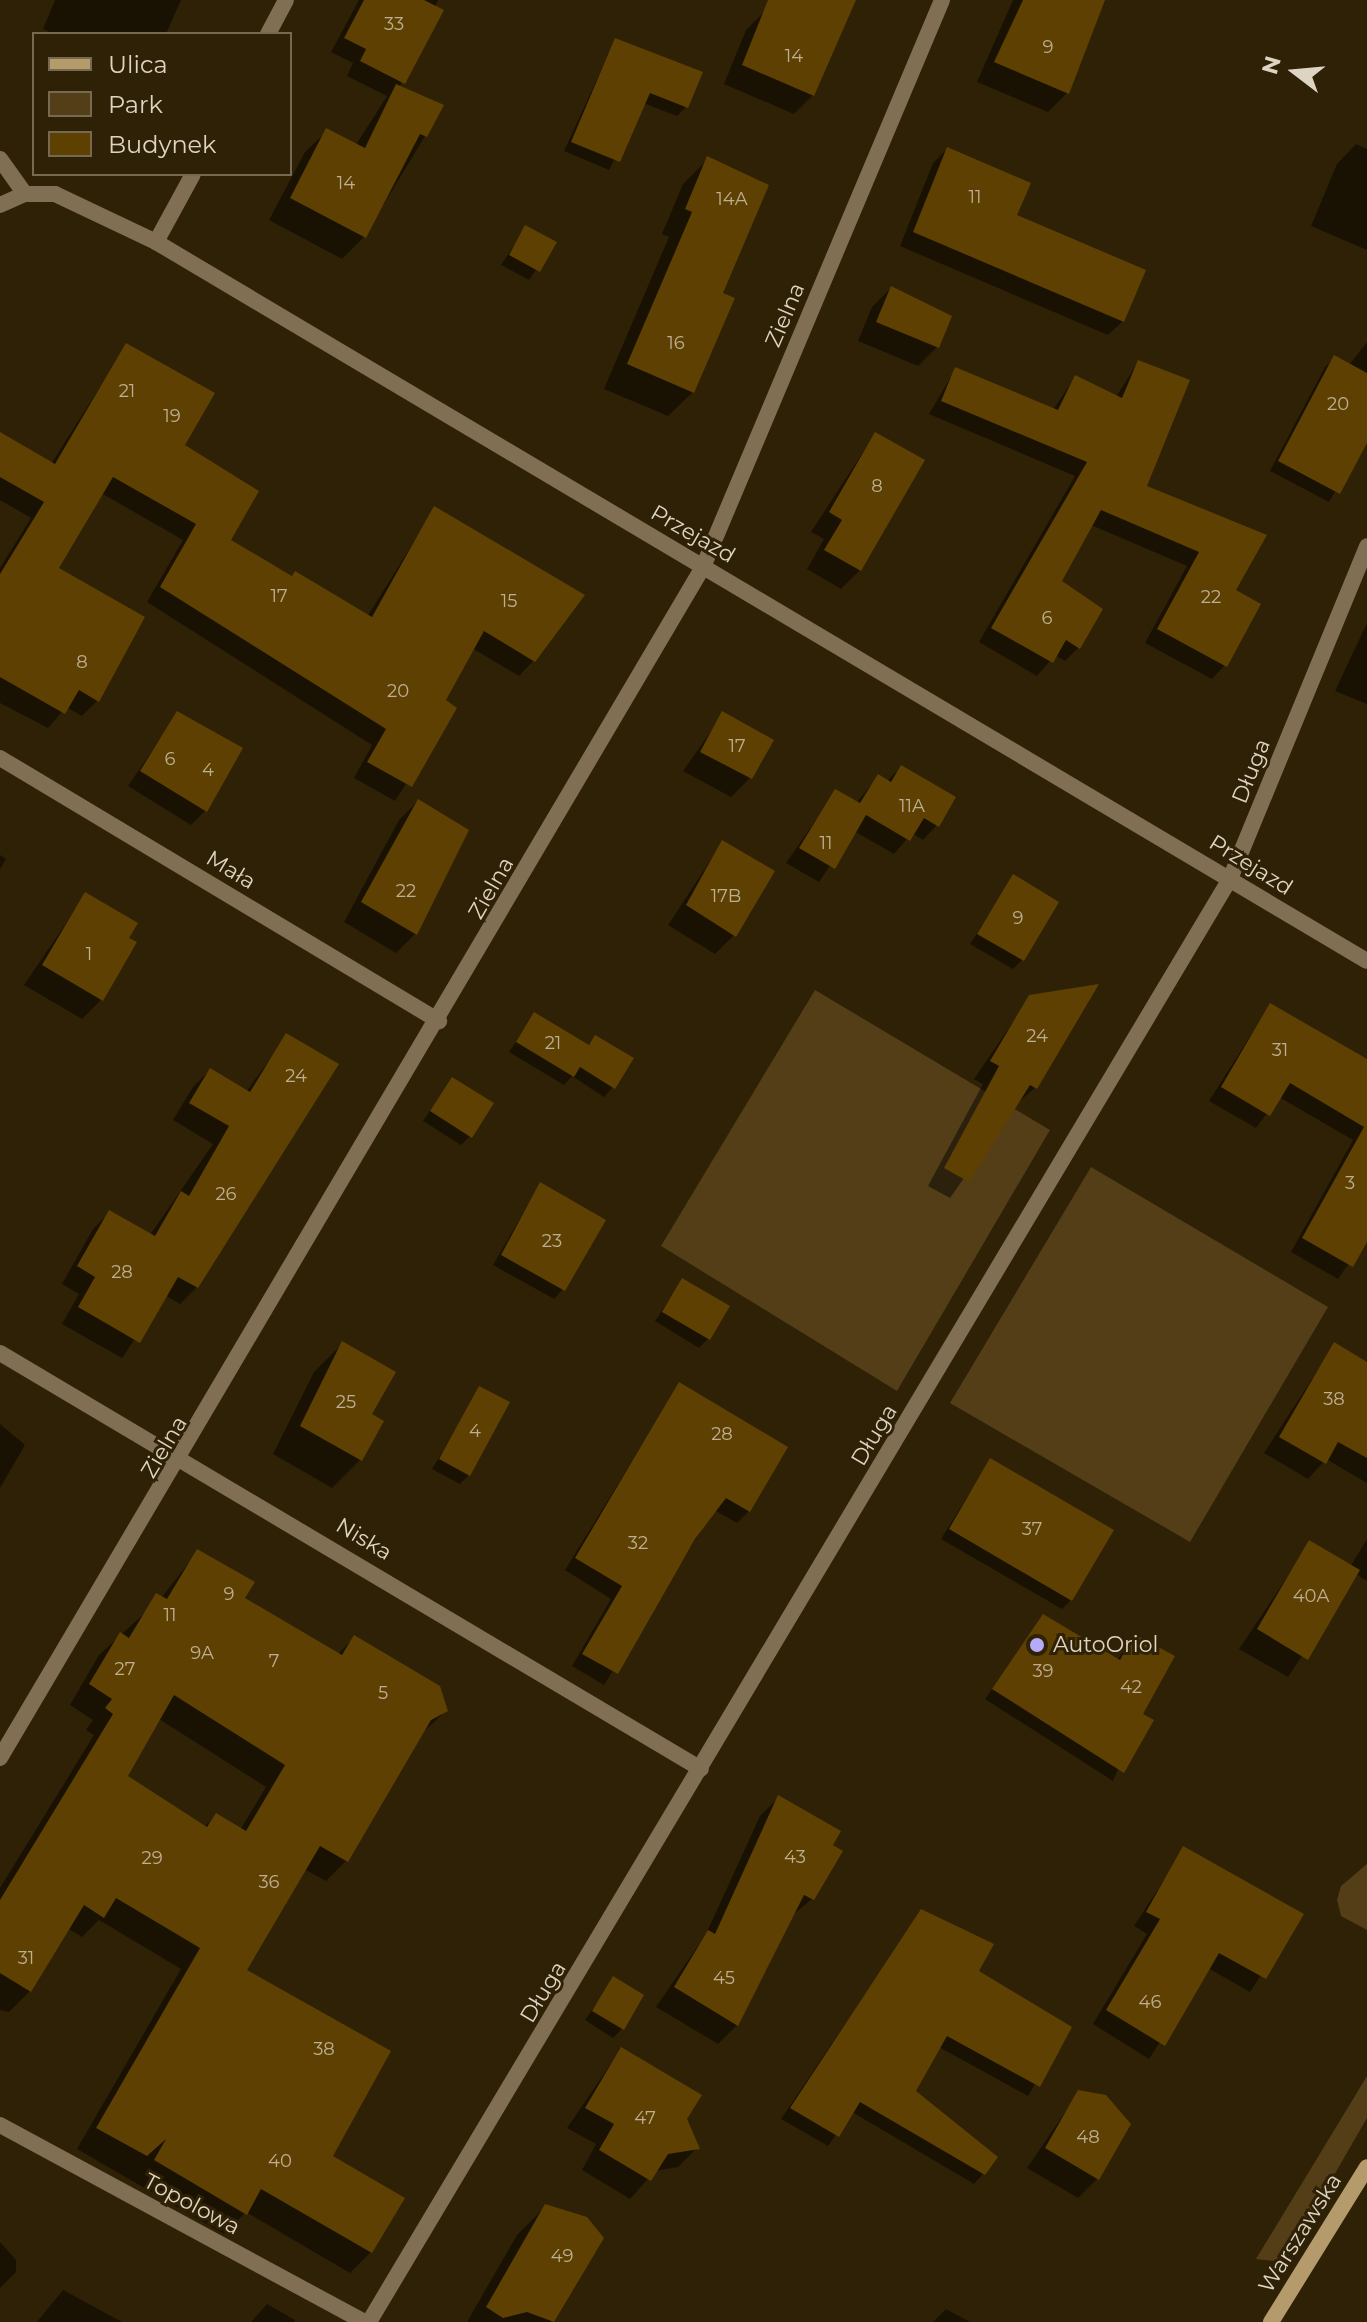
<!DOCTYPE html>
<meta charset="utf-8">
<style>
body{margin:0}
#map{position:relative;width:1367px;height:2322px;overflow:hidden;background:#2f2105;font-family:Montserrat,sans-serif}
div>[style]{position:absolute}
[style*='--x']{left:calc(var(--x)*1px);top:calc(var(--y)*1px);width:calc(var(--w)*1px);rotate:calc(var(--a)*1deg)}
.green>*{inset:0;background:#533e17}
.shadow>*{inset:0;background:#0007}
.building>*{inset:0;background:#5e4102}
.minor>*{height:16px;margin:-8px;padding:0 8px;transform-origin:8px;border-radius:8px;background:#806f53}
.tertiary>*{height:16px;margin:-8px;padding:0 8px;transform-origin:8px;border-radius:8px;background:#806f53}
.secondary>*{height:16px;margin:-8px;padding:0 8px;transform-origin:8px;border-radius:8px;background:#b59a6c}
.dots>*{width:22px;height:22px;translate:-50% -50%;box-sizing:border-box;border:4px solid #2f2105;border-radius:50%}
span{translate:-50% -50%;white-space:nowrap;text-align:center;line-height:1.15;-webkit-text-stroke:6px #2f2105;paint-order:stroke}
.number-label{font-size:18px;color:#bdaf94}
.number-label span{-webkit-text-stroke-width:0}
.street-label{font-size:22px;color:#ddd4c4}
.poi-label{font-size:22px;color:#ddd4c4}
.left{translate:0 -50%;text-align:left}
.legend{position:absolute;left:32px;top:32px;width:260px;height:144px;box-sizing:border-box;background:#2f2105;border:2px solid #756951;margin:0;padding:10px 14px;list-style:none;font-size:24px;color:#ddd4c4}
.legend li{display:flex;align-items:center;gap:16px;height:40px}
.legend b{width:40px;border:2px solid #756951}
.north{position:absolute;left:1255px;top:32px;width:80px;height:80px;-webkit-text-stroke:6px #2f2105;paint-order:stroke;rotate:286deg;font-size:22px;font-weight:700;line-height:32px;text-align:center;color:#ddd4c4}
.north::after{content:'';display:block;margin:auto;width:28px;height:36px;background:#ddd4c4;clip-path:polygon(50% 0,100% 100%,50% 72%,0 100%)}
</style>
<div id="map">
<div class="green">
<div style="clip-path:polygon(815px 990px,1050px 1130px,897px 1391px,661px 1246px)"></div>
<div style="clip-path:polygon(1091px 1167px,1328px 1307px,1190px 1542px,950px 1403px)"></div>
<div style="clip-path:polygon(1367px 1864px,1367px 1930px,1341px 1916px,1337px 1900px,1341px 1886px)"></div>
<div style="clip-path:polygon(1367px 2076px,1367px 2118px,1284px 2262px,1256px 2259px)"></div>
</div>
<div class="shadow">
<div style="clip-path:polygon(55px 0,181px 0,166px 34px,54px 34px,43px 29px)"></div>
<div style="clip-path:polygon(359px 0,438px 0,399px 88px,425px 136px,364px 237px,342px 259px,269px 220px,305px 152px,327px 131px,356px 145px,387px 96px,347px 76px,353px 63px,331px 52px)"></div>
<div style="clip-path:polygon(1013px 0,1095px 0,1067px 93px,1048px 112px,977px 82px)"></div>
<div style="clip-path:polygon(765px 11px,813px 95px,794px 114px,724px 84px,746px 30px)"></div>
<div style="clip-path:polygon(615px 40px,686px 107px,677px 116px,643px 103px,609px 170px,564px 151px)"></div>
<div style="clip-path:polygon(1356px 144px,1367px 149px,1367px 250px,1311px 226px,1337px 164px)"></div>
<div style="clip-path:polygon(947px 149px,1123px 321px,1108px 335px,900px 246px,933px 163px)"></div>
<div style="clip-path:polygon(708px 159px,720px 294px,693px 392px,668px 416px,604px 389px,669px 237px,662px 234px,683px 184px)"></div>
<div style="clip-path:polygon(526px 227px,554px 243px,529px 280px,501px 265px)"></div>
<div style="clip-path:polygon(891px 288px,937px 347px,918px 366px,858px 341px,872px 307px)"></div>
<div style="clip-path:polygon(1367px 342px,1367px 438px,1329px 502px,1270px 471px,1325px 367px,1335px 358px,1349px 365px)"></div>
<div style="clip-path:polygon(126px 346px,228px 540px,367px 617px,435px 508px,534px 660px,519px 676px,472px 648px,443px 701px,454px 708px,395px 801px,354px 778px,372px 745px,147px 602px,183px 540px,101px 493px,56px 569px,98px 700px,82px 716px,66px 707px,48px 728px,0 703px,0 568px,31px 518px,0 500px,0 434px,51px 464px)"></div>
<div style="clip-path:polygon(1138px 362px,1144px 487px,1234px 591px,1225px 665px,1212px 679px,1145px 643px,1187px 566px,1091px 525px,1059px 582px,1078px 648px,1065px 661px,1055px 655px,1037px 676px,979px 642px,1075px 476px,929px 414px,955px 370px,1053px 410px,1075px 377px,1116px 397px)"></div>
<div style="clip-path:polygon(875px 434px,860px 570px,841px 589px,807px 569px,824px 539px,811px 532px)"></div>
<div style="clip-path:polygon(1367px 623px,1367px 704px,1335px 691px)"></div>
<div style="clip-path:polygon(177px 714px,205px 811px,191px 825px,128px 786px)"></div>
<div style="clip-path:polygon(723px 714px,750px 778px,731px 797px,683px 771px)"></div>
<div style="clip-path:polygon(901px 767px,937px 825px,923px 840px,912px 833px,894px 854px,854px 831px,819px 882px,786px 863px,836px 791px,856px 803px,878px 777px,886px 782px)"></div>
<div style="clip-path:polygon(418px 801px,466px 830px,415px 934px,396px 953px,344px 922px,399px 820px)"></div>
<div style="clip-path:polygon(722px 843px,734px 935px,715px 954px,668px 925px)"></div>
<div style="clip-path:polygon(0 855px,6px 859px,0 869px)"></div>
<div style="clip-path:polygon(1013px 877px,1022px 960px,1013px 969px,970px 944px)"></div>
<div style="clip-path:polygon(86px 894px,101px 1000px,82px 1019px,24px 985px)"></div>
<div style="clip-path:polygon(1030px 997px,1035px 1088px,1016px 1104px,950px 1198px,928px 1186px,983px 1084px,974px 1079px)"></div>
<div style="clip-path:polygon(1270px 1005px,1367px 1065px,1367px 1237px,1338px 1279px,1291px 1252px,1353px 1140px,1279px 1097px,1256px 1128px,1209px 1101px)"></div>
<div style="clip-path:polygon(535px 1015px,587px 1046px,596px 1037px,613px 1087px,604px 1097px,572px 1076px,564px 1085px,509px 1052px)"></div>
<div style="clip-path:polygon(287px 1036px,197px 1287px,180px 1304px,165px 1295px,122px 1358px,62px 1324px,79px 1294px,62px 1284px,93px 1229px,110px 1212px,150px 1235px,213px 1144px,173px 1120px,193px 1087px,210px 1070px,246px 1092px)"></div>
<div style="clip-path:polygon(452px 1079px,470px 1136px,461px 1145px,423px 1121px)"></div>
<div style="clip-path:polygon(540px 1184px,563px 1289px,554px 1299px,493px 1265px)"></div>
<div style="clip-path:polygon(683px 1280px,708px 1339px,699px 1348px,655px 1321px)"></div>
<div style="clip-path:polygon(342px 1344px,369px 1415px,360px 1460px,332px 1488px,273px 1454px,314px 1372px)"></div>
<div style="clip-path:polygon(1334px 1345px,1367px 1364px,1367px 1483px,1326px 1459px,1308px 1479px,1264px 1453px)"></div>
<div style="clip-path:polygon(679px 1385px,749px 1511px,737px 1523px,714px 1510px,604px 1685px,572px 1666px,611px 1599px,565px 1570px)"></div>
<div style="clip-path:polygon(480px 1389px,469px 1475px,460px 1484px,432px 1469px)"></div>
<div style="clip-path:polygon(0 1424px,25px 1445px,0 1488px)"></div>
<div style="clip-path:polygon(990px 1460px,1071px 1600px,1062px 1609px,941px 1539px)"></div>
<div style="clip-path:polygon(1367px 1539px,1367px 1581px,1356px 1574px,1288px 1677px,1239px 1649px,1310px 1543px,1350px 1567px)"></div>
<div style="clip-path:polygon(evenodd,198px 1551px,243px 1598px,337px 1655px,354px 1638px,446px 1711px,421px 1734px,346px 1861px,326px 1881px,304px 1869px,244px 1970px,371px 2252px,350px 2273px,246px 2212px,224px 2234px,77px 2149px,181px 1969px,99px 1920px,82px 1937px,67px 1928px,30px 1991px,9px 2012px,0 2010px,0 1888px,94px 1735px,86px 1730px,93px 1720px,70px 1705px,99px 1655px,161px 1598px,198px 1551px,159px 1719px,266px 1787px,240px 1830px,217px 1815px,204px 1827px,125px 1777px,159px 1719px)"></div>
<div style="clip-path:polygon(1044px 1616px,1117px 1660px,1135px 1637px,1141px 1715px,1113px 1781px,985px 1699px)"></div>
<div style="clip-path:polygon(779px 1797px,841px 1852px,812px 1899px,790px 1917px,737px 2025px,718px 2044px,656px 2007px,706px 1934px,760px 1816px)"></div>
<div style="clip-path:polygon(1184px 1849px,1301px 1914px,1250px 1992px,1208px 1968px,1149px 2059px,1093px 2024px,1147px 1934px,1134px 1926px)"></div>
<div style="clip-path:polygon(921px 1911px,976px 1971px,1069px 2027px,1028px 2096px,939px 2047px,913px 2092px,983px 2174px,974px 2184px,852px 2112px,828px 2146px,781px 2119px)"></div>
<div style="clip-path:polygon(614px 1979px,623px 2028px,613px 2038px,585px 2020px)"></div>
<div style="clip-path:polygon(621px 2049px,685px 2119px,697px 2148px,678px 2167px,655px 2171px,630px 2199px,582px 2170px,596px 2144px,567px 2128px)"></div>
<div style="clip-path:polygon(1079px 2092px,1097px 2179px,1078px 2198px,1027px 2168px)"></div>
<div style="clip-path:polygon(546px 2206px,601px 2238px,551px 2322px,467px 2322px,517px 2235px)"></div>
<div style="clip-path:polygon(0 2242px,16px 2260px,16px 2272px,0 2288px)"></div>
<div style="clip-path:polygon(63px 2290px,122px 2322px,37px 2322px)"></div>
<div style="clip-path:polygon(267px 2304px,295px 2320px,294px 2322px,251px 2322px)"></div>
<div style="clip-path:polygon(946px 2309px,970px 2322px,933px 2322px)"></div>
</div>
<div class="building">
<div style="clip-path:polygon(364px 0,424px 0,444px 10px,405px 84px,360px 61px,366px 49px,344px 38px)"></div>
<div style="clip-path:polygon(768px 0,856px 0,814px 96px,742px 65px)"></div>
<div style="clip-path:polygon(1023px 0,1105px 0,1069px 94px,994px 62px)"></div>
<div style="clip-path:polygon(615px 38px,703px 72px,688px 108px,650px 93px,620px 162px,571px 142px)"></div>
<div style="clip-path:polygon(396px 84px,444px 105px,427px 137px,420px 134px,366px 238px,290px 198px,326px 128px,365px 148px)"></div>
<div style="clip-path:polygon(947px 147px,1031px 183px,1017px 215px,1146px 270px,1124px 322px,913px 232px)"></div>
<div style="clip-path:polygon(707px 156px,769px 185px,723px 293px,735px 298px,694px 393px,627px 364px,692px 212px,685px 209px)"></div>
<div style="clip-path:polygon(525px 225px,557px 242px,540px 272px,509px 255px)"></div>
<div style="clip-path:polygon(891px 286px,952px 316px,939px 348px,876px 322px)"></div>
<div style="clip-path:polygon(126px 343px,215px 393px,185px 445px,259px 491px,231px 540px,292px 576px,295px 571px,372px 617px,434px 506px,585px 595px,535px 662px,484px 631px,446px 700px,457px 708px,412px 787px,367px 762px,386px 729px,160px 587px,196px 524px,113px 477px,59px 568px,145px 617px,99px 702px,79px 690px,65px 714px,0 677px,0 574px,44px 502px,0 477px,0 432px,55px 464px)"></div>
<div style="clip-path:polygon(1334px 355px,1367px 373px,1367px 443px,1340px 494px,1278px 461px)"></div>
<div style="clip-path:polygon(1138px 360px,1190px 380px,1147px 486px,1267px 535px,1236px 590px,1261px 604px,1227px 667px,1157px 629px,1199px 552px,1101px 510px,1062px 581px,1103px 609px,1080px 649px,1066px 640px,1053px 663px,991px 628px,1087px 462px,941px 401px,955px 367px,1058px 410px,1075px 375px,1122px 398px)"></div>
<div style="clip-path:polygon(875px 432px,925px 460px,861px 571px,824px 550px,842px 520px,829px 512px)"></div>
<div style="clip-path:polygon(177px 711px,243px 748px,207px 812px,140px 771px)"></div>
<div style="clip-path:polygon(722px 711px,774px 740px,752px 779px,700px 752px)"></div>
<div style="clip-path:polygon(901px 765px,956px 797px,939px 827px,924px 818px,910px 841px,866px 815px,835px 869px,799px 848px,835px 789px,860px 803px,878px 774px,891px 782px)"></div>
<div style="clip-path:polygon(418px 799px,469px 830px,417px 935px,361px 902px)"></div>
<div style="clip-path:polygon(722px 840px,775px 871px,736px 937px,686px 905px)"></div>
<div style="clip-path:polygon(1013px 874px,1059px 902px,1024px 961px,977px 934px)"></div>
<div style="clip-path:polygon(85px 892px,138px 923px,129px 938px,137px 942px,103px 1001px,42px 965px)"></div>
<div style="clip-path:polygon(1099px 984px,1037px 1089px,1030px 1085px,969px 1182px,944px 1168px,999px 1066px,990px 1061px,1029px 995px)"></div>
<div style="clip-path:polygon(1270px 1003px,1367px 1059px,1367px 1242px,1353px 1267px,1302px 1238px,1364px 1127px,1290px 1083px,1270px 1116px,1221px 1087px)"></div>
<div style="clip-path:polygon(534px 1012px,589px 1045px,595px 1035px,634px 1058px,615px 1089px,580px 1067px,574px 1077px,516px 1042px)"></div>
<div style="clip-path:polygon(286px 1033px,339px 1064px,198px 1288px,178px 1277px,140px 1343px,78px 1307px,95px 1277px,77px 1266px,109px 1210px,155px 1236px,181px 1191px,189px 1196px,229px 1126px,189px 1103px,210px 1068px,250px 1092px)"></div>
<div style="clip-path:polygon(452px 1077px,494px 1103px,472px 1138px,430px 1111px)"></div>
<div style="clip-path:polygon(540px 1182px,606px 1220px,565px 1291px,501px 1255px)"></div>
<div style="clip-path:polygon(682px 1278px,730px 1306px,710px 1340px,662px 1312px)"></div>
<div style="clip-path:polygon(342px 1341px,396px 1372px,372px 1414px,384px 1421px,362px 1461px,300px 1426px)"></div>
<div style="clip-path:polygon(1334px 1342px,1367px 1362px,1367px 1458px,1338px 1442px,1326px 1464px,1279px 1437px)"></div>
<div style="clip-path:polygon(679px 1382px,788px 1447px,750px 1512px,726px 1498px,695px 1539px,618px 1674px,582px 1654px,622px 1586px,575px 1558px)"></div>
<div style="clip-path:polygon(479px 1386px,510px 1402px,470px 1476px,439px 1459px)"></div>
<div style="clip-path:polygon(990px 1458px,1114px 1530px,1072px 1601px,949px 1529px)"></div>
<div style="clip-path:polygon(1309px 1540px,1360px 1570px,1308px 1660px,1257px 1629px)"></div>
<div style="clip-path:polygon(evenodd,197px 1549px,255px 1582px,245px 1598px,342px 1655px,354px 1635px,440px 1686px,448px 1711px,431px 1720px,348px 1862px,320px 1846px,247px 1970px,391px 2051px,333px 2156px,405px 2198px,372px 2253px,261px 2189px,247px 2215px,154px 2160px,166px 2139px,147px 2156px,96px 2128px,200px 1948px,116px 1898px,104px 1918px,84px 1905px,31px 1992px,0 1973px,0 1900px,113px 1714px,105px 1708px,112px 1699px,89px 1684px,120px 1632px,129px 1638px,156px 1593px,167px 1599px,197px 1549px,174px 1695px,285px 1765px,246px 1831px,216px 1813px,207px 1827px,128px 1776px,174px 1695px)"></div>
<div style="clip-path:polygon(1043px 1614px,1120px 1660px,1134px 1634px,1175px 1656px,1143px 1714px,1154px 1720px,1124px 1773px,992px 1689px)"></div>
<div style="clip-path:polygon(778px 1795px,841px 1831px,833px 1845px,843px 1851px,814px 1900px,804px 1895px,738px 2026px,674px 1987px,708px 1930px,715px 1934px)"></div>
<div style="clip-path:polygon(1183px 1846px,1304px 1914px,1266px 1979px,1219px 1953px,1165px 2046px,1106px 2010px,1160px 1919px,1146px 1912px)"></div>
<div style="clip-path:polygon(921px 1909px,994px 1944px,979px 1971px,1072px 2027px,1040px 2087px,947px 2036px,916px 2091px,998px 2157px,985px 2175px,860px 2102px,839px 2137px,790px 2108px)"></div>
<div style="clip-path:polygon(613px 1976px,644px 1995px,624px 2030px,592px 2011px)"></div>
<div style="clip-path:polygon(621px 2047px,702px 2095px,687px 2119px,700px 2149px,668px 2154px,651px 2181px,599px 2150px,614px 2124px,585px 2108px)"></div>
<div style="clip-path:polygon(1078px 2090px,1106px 2095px,1131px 2124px,1099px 2180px,1045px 2148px)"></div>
<div style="clip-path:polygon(545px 2204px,587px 2217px,604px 2238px,554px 2322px,527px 2312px,503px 2318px,486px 2307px)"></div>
</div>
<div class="minor">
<div style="--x:268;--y:34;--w:38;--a:-62"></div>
<div style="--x:0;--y:159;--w:43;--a:54.5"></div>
<div style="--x:156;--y:242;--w:77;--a:-61.4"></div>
<div style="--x:0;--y:758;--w:512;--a:30.93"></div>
<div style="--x:0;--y:1353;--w:815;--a:30.69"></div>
<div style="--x:0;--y:1758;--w:1383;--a:-59.45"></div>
<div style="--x:703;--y:567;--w:615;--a:-67.14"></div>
<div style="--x:0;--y:2125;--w:414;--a:28.4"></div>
<div style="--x:369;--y:2322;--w:1680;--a:-59.18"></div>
<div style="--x:1230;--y:879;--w:360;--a:-67.6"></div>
</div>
<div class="tertiary">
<div style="--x:0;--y:205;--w:27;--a:-24"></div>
<div style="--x:25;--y:194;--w:30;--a:0"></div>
<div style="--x:55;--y:194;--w:112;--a:25.4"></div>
<div style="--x:156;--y:242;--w:1408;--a:30.7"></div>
</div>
<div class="secondary">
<div style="--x:1271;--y:2322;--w:182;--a:-58.2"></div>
</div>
<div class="dots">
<div style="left:1037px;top:1645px;background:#b6abf8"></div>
</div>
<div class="number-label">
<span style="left:394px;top:24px">33</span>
<span style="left:1048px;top:47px">9</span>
<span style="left:794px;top:56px">14</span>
<span style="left:346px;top:183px">14</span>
<span style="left:975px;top:197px">11</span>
<span style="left:732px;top:199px">14A</span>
<span style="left:676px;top:343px">16</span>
<span style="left:127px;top:391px">21</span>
<span style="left:1338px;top:404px">20</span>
<span style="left:172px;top:416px">19</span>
<span style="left:877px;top:486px">8</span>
<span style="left:279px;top:596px">17</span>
<span style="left:1211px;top:597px">22</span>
<span style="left:509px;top:601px">15</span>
<span style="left:1047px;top:618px">6</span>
<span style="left:82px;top:662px">8</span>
<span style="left:398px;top:691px">20</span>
<span style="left:737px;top:746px">17</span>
<span style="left:170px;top:759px">6</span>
<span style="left:208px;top:770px">4</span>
<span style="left:912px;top:806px">11A</span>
<span style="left:826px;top:843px">11</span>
<span style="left:406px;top:891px">22</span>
<span style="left:726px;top:896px">17B</span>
<span style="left:1018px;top:918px">9</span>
<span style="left:89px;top:954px">1</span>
<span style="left:1037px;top:1036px">24</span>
<span style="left:553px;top:1043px">21</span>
<span style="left:1280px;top:1050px">31</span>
<span style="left:296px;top:1076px">24</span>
<span style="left:1350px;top:1183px">3</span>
<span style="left:226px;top:1194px">26</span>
<span style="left:552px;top:1241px">23</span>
<span style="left:122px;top:1272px">28</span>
<span style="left:1334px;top:1399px">38</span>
<span style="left:346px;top:1402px">25</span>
<span style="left:475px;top:1431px">4</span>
<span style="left:722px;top:1434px">28</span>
<span style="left:1032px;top:1529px">37</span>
<span style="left:638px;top:1543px">32</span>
<span style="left:229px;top:1594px">9</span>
<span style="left:1311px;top:1596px">40A</span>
<span style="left:170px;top:1615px">11</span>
<span style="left:202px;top:1653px">9A</span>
<span style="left:274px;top:1661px">7</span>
<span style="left:125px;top:1669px">27</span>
<span style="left:1043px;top:1671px">39</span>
<span style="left:1131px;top:1687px">42</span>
<span style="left:383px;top:1693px">5</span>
<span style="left:795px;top:1857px">43</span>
<span style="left:152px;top:1858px">29</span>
<span style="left:269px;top:1882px">36</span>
<span style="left:26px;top:1958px">31</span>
<span style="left:724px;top:1978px">45</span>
<span style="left:1150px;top:2002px">46</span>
<span style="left:324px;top:2049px">38</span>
<span style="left:645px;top:2118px">47</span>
<span style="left:1088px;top:2137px">48</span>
<span style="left:280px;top:2161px">40</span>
<span style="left:562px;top:2256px">49</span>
</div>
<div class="street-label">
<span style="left:785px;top:315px;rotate:-67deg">Zielna</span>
<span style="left:693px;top:534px;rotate:30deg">Przejazd</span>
<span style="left:1251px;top:771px;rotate:-68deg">Długa</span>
<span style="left:1251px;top:865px;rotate:32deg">Przejazd</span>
<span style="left:231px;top:870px;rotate:31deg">Mała</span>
<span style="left:491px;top:888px;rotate:-60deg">Zielna</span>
<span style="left:874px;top:1435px;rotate:-59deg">Długa</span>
<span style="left:164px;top:1447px;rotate:-59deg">Zielna</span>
<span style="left:364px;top:1539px;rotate:31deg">Niska</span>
<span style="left:543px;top:1992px;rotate:-59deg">Długa</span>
<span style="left:192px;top:2204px;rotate:28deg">Topolowa</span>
<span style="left:1300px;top:2233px;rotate:-58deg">Warszawska</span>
</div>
<div class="poi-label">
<span class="left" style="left:1053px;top:1645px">AutoOriol</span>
</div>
<ul class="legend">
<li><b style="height:10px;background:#b59a6c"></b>Ulica</li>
<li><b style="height:22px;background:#533e17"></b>Park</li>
<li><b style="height:22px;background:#5e4102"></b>Budynek</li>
</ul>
<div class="north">N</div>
</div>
